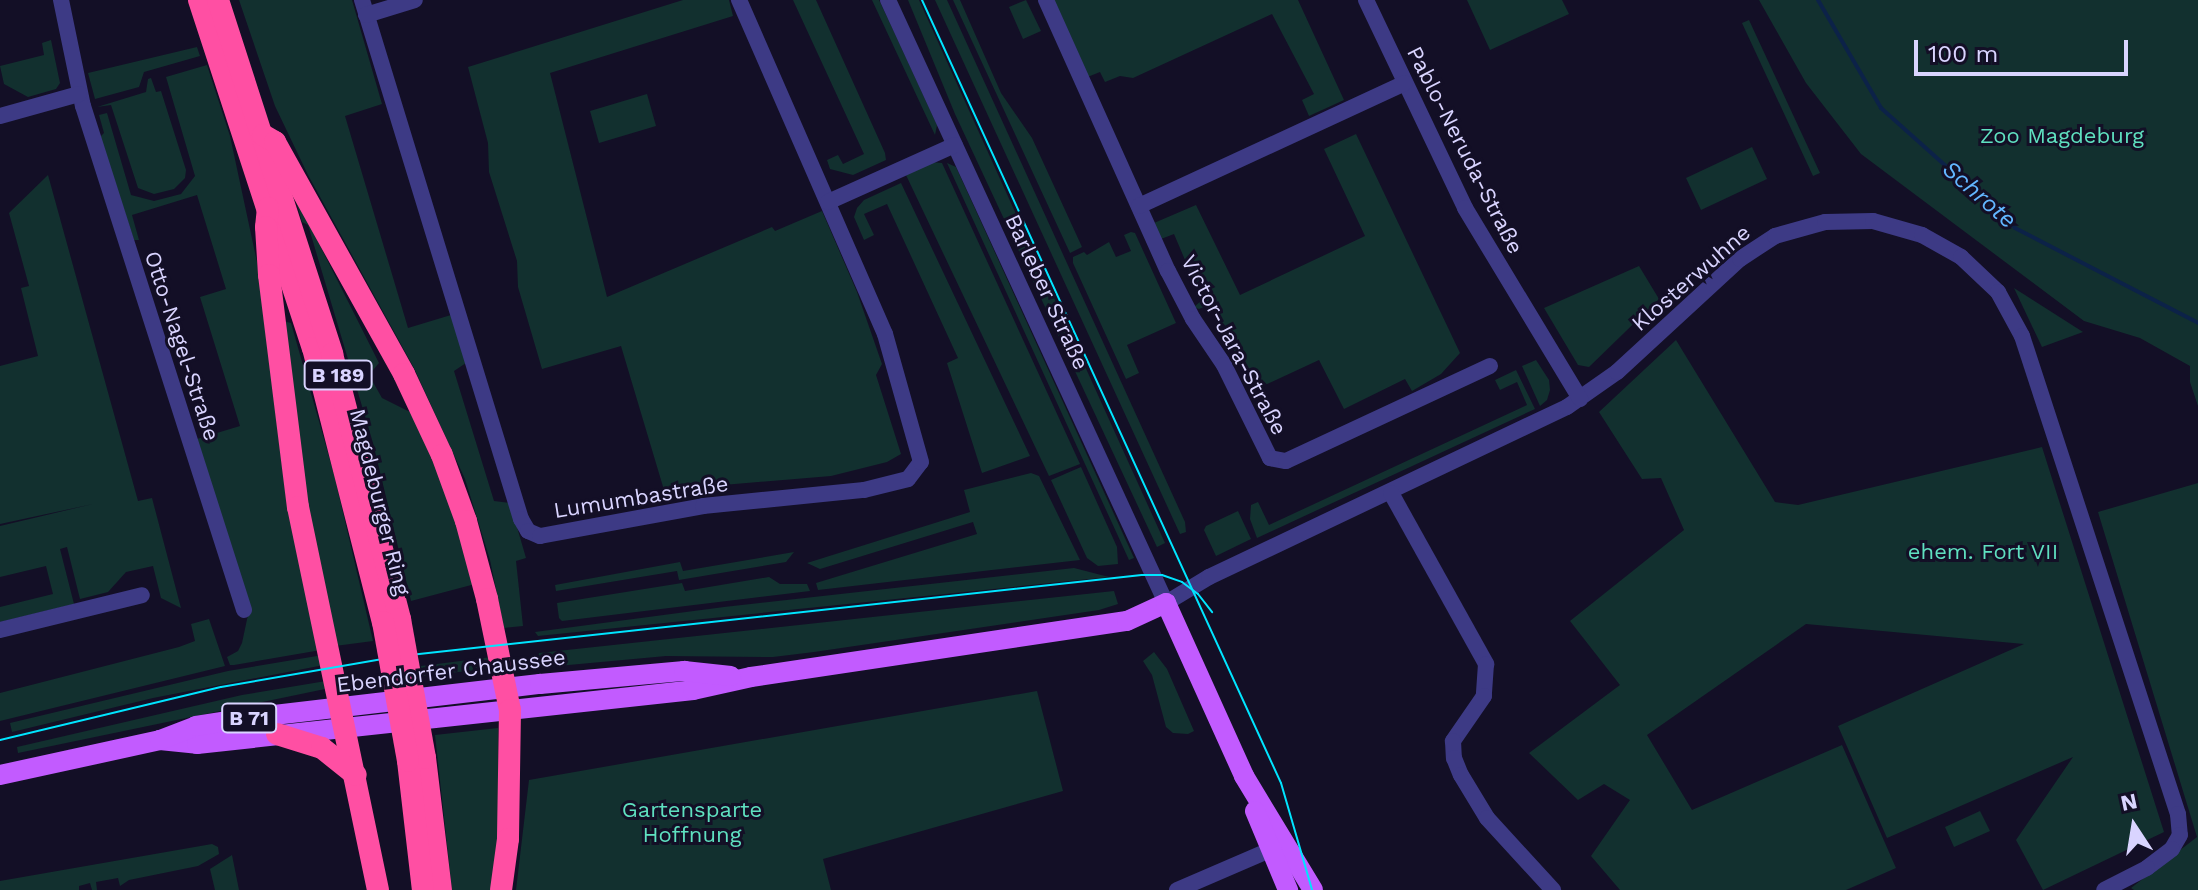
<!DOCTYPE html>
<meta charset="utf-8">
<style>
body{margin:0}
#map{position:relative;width:2198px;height:890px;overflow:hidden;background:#130f26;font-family:"Work Sans",sans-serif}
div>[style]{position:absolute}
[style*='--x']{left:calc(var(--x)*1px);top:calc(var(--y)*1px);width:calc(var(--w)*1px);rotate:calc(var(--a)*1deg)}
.green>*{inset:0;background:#12302f}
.stream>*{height:4px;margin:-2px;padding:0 2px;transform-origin:2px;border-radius:2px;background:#0c2248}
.minor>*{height:16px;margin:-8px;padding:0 8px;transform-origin:8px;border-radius:8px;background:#3d3a85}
.major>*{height:20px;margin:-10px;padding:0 10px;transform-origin:10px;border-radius:10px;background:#c25bff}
.highway>*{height:22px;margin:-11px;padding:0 11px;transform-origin:11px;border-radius:11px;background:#ff4fa3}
.tram>*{height:2px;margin:-1px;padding:0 1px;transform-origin:1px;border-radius:1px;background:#00e5ff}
.highway-bridge>*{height:22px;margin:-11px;padding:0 11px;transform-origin:11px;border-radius:11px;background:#ff4fa3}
span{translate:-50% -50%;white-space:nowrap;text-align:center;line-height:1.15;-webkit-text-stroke:6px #130f26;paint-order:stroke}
.shield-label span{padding:2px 6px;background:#130f26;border:2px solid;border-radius:6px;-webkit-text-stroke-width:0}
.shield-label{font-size:20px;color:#d9d4ff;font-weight:700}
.park-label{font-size:22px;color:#5fe0c0}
.street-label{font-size:22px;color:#d9d4ff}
.water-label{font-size:24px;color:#62b6ff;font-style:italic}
.north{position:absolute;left:2094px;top:786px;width:80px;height:80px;-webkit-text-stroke:6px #130f26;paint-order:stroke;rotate:348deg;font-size:22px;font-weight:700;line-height:32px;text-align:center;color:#d9d4ff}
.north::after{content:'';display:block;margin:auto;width:28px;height:36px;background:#d9d4ff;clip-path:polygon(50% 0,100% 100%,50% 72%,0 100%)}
.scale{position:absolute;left:1914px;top:40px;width:214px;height:36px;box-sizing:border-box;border:4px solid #d9d4ff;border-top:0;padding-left:10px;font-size:24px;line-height:28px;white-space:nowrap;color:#d9d4ff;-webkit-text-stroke:6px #130f26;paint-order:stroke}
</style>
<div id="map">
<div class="green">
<div style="clip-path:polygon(239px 0,352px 0,382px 104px,345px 116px,408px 328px,451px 315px,466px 363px,454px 371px,494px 501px,510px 503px,526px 558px,516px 561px,523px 626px,504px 628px,490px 560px,465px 479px,414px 368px,308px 175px,275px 106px)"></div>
<div style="clip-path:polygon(683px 0,729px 0,733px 16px,550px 73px,607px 297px,772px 227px,775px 231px,822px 211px,857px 292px,882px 364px,876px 375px,901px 454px,887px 462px,831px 476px,664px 490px,621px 346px,542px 369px,518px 287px,517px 261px,489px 172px,488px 143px,468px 67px)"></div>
<div style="clip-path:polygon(793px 0,816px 0,885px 153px,886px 160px,853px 175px,830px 169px,827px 160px,838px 155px,843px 164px,864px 154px)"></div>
<div style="clip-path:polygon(872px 0,879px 0,896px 36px,937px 125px,935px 135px)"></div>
<div style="clip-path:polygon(908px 0,919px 0,1165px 543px,1157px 547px,955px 114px)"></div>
<div style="clip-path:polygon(935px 0,947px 0,1185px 522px,1186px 532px,1180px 534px)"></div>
<div style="clip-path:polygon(953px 0,960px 0,1001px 93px,1032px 138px,1082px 247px,1070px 253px)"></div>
<div style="clip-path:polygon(1026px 0,1041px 31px,1023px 39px,1009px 7px)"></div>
<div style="clip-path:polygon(1052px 0,1298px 0,1344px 100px,1309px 116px,1302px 100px,1314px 94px,1272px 14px,1133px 78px,1120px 76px,1105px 82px,1100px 72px,1085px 78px)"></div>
<div style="clip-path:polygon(1467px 0,1562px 0,1569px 14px,1490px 50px)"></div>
<div style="clip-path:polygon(1759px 0,2198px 0,2198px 406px,2190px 382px,2190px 366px,2140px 338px,2084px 321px,1861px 154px,1806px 83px)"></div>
<div style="clip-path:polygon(1749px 20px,1820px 173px,1813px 176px,1742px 23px)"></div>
<div style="clip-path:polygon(51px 40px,60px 83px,56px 89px,28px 97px,4px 84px,0 66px,44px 55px,42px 43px)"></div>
<div style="clip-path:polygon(197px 47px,200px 56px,144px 72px,139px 87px,95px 99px,88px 73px)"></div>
<div style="clip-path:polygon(207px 65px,230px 136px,257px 262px,287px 505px,321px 650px,234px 665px,230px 665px,227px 657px,238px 651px,242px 643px,249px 610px,197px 439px,240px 426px,200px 297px,226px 289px,197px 195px,132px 215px,139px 240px,134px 240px,100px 137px,104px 133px,99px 115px,107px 113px,131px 195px,154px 201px,181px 194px,195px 176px,166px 77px)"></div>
<div style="clip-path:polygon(151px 78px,156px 92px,161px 91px,186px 170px,185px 178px,174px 189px,154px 194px,138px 188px,111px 105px,97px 107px,146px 92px,148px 79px)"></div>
<div style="clip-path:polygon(647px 94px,656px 126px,599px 143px,590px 111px)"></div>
<div style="clip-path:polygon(1356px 134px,1460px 353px,1441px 374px,1412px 391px,1405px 379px,1344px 409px,1319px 360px,1252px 391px,1213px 303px,1199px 309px,1194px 307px,1202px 300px,1174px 234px,1161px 239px,1154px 223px,1196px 205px,1240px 295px,1365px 236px,1324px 149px)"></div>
<div style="clip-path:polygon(1752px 147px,1767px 179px,1701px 210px,1686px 178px)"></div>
<div style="clip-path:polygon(931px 162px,942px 163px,1080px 464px,1049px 476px,906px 175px)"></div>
<div style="clip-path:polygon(947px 163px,956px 167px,1134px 558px,1129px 560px)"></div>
<div style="clip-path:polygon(48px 175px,138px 501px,152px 498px,181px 608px,161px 598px,153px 566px,126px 572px,108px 592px,80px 599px,67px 547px,60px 549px,74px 604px,0 622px,0 607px,53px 594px,46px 566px,0 577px,0 526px,93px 504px,0 524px,0 366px,38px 356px,21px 288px,29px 286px,9px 213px)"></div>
<div style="clip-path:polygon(901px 183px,1030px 456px,982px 473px,947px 363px,958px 358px,887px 204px,864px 214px,874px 235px,864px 240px,854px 217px,857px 208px,864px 200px)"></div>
<div style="clip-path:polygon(294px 194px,379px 363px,369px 375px,382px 398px,414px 414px,448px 496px,475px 584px,411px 601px,373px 443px,308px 225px,302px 222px)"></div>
<div style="clip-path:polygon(1131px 232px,1135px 233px,1176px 323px,1127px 345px,1139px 373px,1126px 379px,1073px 263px,1073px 257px,1084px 252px,1087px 255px,1109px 242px,1116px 257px,1131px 251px,1124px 235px)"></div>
<div style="clip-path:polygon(1639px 266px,1659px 299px,1589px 367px,1578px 365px,1544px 308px)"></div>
<div style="clip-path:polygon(2014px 288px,2083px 332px,2042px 347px)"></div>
<div style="clip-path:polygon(283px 321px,291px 323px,334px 474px,373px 641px,335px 646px,306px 507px)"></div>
<div style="clip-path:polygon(1676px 340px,1775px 502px,1798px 505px,2042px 447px,2164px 832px,2043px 890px,2016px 840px,2073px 757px,1887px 838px,1838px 726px,2024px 644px,1806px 624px,1647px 735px,1692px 810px,1842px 745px,1896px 868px,1846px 890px,1620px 890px,1591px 856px,1630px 800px,1604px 784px,1578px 800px,1529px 753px,1620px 685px,1570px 621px,1684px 530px,1661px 478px,1642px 479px,1599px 412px)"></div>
<div style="clip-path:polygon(1536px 360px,1549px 380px,1550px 390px,1547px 400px,1540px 406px,1522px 366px)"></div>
<div style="clip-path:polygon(1516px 370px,1535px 409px,1257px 538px,1250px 519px,1251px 505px,1258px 502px,1269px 525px,1527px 405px,1517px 382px,1500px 390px,1495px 380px)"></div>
<div style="clip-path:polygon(1081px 467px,1117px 547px,1118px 564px,1098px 566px,1087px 558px,1051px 480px)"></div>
<div style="clip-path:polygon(1031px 473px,1039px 476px,1080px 560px,818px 590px,816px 583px,977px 534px,973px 522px,820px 569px,807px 563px,970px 512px,964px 490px)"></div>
<div style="clip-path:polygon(2198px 483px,2198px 890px,2134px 890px,2131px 888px,2197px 837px,2098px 512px)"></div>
<div style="clip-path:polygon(1238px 511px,1251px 539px,1216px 556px,1204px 530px,1206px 526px)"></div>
<div style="clip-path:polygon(794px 552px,786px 562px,679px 580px,677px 571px,556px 591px,555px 585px,680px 562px,683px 571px)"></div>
<div style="clip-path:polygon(1074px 568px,1109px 577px,538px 636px,535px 632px,724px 607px)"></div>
<div style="clip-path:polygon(769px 577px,780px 584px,807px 584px,810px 591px,562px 621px,559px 618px,557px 603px,682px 583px,685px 591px)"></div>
<div style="clip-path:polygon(1114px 591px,1118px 604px,1099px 610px,814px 652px,773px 657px,666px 656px,547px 667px,540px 667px,538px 657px,539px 653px)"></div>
<div style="clip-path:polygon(209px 619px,225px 666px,0 721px,0 693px,179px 647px,195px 641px,191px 624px)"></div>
<div style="clip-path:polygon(1154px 652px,1167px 669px,1194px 731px,1188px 734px,1173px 733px,1166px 727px,1152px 675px,1143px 661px)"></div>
<div style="clip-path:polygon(323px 655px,324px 665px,153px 698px,12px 732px,10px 723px,228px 671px)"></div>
<div style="clip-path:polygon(492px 657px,494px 668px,423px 676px,421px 666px)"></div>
<div style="clip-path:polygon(326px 681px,325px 689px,18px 753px,17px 747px,242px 695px)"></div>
<div style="clip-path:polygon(1037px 691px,1063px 791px,823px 859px,831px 890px,516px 890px,529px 780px)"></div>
<div style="clip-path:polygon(498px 728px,498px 850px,493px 890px,452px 890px,435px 735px)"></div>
<div style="clip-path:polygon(1980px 811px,1990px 831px,1954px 847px,1945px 827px)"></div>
<div style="clip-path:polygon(212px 844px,218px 847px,219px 854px,198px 866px,129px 880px,120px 886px,118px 878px,96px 882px,97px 890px,92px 890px,90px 883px,79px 886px,79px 890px,0 890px,0 881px)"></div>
<div style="clip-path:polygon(232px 855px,239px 890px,215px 890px,210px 869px)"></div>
</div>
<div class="stream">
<div style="--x:1818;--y:0;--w:125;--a:59.7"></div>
<div style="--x:1881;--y:108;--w:180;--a:41.8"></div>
<div style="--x:2015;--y:228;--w:206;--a:27.4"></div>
</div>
<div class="minor">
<div style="--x:61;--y:0;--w:108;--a:78.3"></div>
<div style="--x:83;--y:106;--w:529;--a:72.28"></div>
<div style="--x:362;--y:0;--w:543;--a:72.97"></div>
<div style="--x:521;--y:519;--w:14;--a:60"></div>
<div style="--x:528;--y:531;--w:13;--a:23"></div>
<div style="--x:540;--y:536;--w:166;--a:-10.4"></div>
<div style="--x:703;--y:506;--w:162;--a:-5.7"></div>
<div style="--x:864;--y:490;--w:45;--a:-14"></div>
<div style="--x:908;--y:479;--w:21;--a:-53"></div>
<div style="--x:921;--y:462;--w:133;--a:-105.7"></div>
<div style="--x:885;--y:334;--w:365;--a:-113.6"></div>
<div style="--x:888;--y:0;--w:664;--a:65.25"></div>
<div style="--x:1166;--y:603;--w:50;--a:-31.2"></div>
<div style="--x:1209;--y:577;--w:396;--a:-25.4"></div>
<div style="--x:1567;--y:407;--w:61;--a:-35"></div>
<div style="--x:1617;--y:372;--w:167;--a:-42.6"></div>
<div style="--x:1740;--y:259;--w:42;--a:-33.3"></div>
<div style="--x:1775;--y:236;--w:52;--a:-15.6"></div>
<div style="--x:1825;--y:222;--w:48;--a:-1.2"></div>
<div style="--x:1873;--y:221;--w:51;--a:15.9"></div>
<div style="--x:1922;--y:235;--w:45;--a:29.4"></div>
<div style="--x:1961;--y:257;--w:51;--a:43.4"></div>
<div style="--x:1998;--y:292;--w:50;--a:61.4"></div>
<div style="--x:2022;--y:336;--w:503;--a:71.93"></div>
<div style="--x:2178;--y:814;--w:21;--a:85"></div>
<div style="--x:2180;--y:835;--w:16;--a:120"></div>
<div style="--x:2172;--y:849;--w:31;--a:143"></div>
<div style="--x:2147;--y:868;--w:48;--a:152.9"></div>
<div style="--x:1046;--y:0;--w:297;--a:65.8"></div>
<div style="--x:1168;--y:271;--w:54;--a:62.5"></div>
<div style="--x:1193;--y:319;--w:55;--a:56"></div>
<div style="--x:1224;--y:365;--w:104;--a:63.7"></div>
<div style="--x:1270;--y:458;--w:16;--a:11"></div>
<div style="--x:1286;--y:461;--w:225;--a:-25"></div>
<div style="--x:1366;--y:0;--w:230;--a:64.5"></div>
<div style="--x:1465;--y:208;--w:223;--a:58.9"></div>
<div style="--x:366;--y:15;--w:51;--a:-17"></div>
<div style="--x:0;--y:116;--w:82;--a:-15.6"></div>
<div style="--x:828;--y:202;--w:139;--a:-24.2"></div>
<div style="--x:1139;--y:206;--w:293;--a:-24.8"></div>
<div style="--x:1391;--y:493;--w:196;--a:60.9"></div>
<div style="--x:1486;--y:664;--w:32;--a:94"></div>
<div style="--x:1484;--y:696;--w:55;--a:124.6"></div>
<div style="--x:1453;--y:741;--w:17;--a:87"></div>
<div style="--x:1454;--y:758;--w:18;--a:68"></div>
<div style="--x:1461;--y:775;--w:50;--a:58.8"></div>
<div style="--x:1487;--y:818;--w:98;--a:47.5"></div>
<div style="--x:0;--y:630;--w:146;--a:-13.8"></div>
<div style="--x:1177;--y:890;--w:101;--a:-23.3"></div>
</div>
<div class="major">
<div style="--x:160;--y:740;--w:37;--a:6"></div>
<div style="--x:197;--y:744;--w:499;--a:-6.2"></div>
<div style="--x:693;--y:690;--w:59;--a:-12.6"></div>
<div style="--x:751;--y:677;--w:380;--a:-8.5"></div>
<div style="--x:1127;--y:621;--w:43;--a:-24.8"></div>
<div style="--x:1166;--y:603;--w:190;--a:65.7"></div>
<div style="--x:1244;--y:776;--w:133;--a:58.8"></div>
<div style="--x:0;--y:775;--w:164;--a:-12.3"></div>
<div style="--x:160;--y:740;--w:39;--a:-21"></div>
<div style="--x:196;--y:726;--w:36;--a:-9"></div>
<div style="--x:232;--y:720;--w:310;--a:-6.7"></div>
<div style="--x:540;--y:684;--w:145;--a:-5.2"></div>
<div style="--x:684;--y:671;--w:47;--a:6.1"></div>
<div style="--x:1255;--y:811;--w:86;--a:67.3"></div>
</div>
<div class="highway">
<div style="--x:199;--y:0;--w:366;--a:71.9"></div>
<div style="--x:313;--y:348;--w:283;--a:75.7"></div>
<div style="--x:218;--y:0;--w:372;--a:72.1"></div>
<div style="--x:332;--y:354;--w:274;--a:75.6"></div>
<div style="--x:263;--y:135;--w:14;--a:30"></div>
<div style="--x:275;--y:142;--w:265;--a:60.9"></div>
<div style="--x:404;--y:374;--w:89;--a:64.9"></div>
<div style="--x:442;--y:455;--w:70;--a:70"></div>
<div style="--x:466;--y:521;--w:81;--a:74.9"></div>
<div style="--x:487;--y:599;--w:113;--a:78.3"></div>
<div style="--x:510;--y:710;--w:129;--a:90.9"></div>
<div style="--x:508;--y:839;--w:51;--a:97.8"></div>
<div style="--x:268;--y:208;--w:19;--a:96"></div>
<div style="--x:266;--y:227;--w:48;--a:86.4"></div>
<div style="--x:269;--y:275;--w:234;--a:82.9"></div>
<div style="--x:298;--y:507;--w:391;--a:78.2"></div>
<div style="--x:277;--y:734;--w:47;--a:17.3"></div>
<div style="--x:322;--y:748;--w:43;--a:38.5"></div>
<div style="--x:425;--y:758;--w:133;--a:83.1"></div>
<div style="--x:408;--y:761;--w:130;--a:83.4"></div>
</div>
<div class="tram">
<div style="--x:922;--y:0;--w:861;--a:65.37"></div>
<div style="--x:1281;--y:783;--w:111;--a:73.8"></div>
<div style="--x:0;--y:740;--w:227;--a:-13.5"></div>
<div style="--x:221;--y:687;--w:183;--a:-9.8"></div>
<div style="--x:401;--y:656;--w:745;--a:-6.24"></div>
<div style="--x:1142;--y:575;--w:20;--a:0"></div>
<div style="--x:1162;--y:575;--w:21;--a:19"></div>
<div style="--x:1182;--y:582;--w:20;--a:37"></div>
<div style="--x:1198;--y:594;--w:23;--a:52"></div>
</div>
<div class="highway-bridge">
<div style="--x:400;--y:619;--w:141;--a:79.8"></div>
<div style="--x:383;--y:622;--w:141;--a:79.8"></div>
</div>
<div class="shield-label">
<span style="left:338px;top:375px">B 189</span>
<span style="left:249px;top:718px">B 71</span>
</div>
<div class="park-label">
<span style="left:2062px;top:136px">Zoo Magdeburg</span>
<span style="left:1983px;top:552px">ehem. Fort VII</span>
<span style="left:692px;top:822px">Gartensparte<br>Hoffnung</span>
</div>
<div class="street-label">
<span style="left:1465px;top:150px;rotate:63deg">Pablo-Neruda-Straße</span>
<span style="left:1691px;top:278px;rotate:-41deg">Klosterwuhne</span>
<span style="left:1047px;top:292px;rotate:65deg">Barleber Straße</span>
<span style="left:1234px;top:345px;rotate:62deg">Victor-Jara-Straße</span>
<span style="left:182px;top:346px;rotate:72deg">Otto-Nagel-Straße</span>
<span style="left:641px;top:497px;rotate:-9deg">Lumumbastraße</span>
<span style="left:380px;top:502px;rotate:76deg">Magdeburger Ring</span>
<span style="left:451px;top:671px;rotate:-7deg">Ebendorfer Chaussee</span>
</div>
<div class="water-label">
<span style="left:1979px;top:195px;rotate:41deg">Schrote</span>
</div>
<div class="north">N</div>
<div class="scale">100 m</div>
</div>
